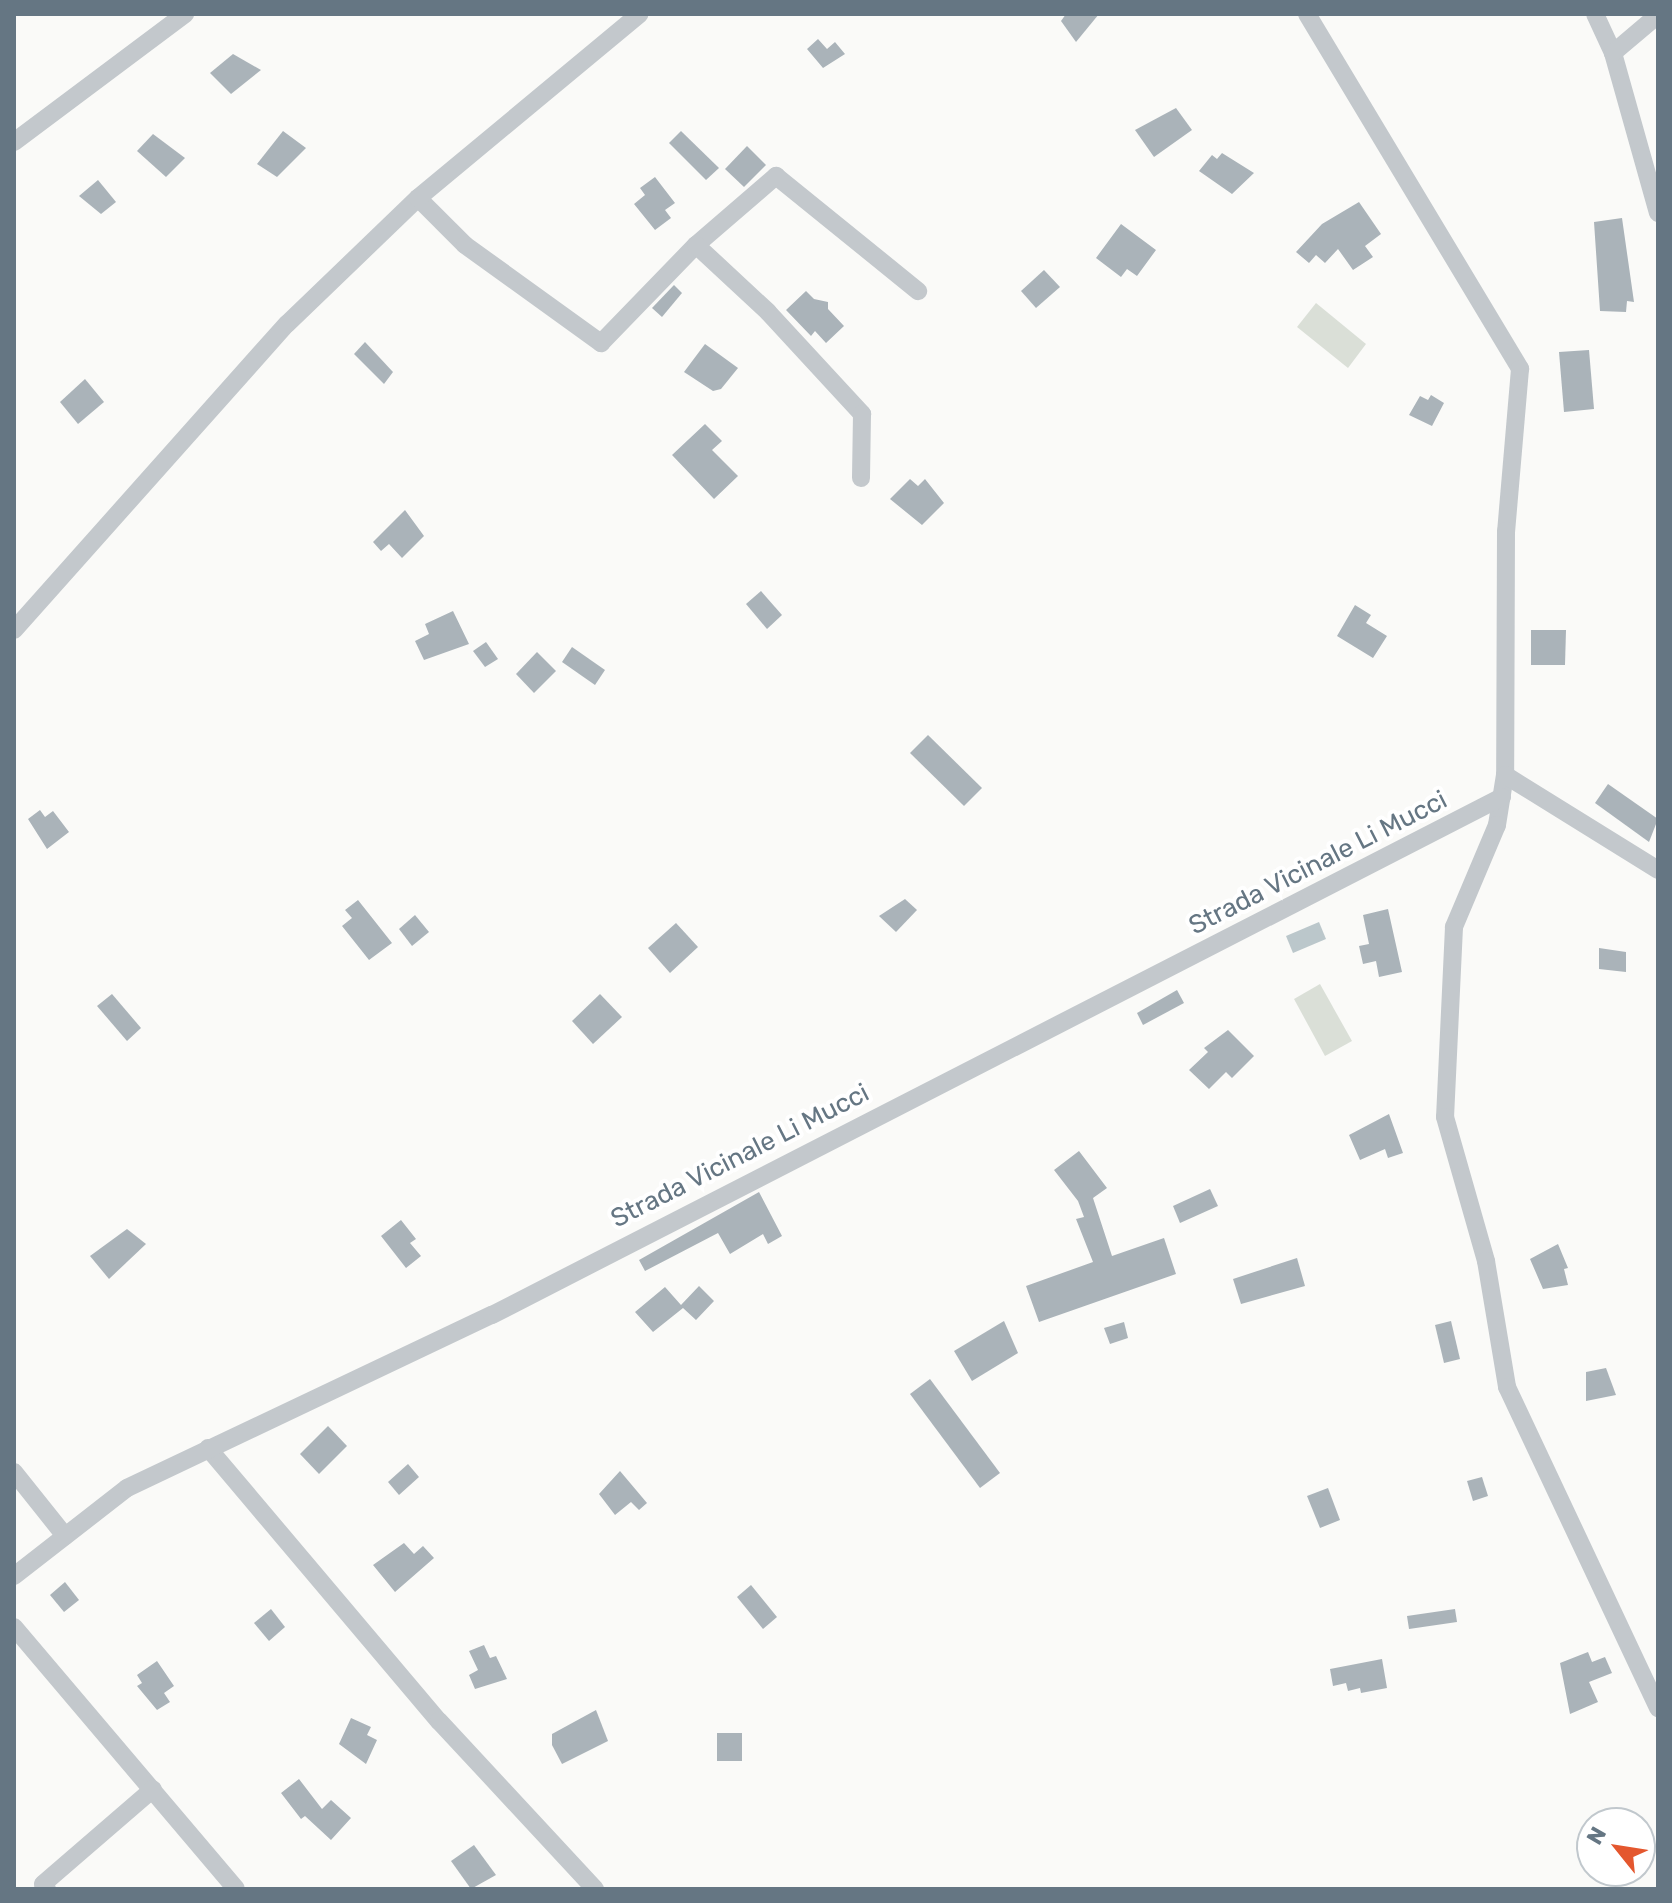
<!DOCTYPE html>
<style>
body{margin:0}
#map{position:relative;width:1672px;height:1903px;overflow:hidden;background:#fafaf8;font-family:Rubik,sans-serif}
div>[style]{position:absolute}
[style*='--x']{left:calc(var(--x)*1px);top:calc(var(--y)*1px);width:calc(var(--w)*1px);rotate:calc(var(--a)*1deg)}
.green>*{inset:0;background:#dadfd7}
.water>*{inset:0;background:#bbc7cb}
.building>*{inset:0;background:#aab3b9}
.minor>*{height:18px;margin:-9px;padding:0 9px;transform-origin:9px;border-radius:9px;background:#c3c8cc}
span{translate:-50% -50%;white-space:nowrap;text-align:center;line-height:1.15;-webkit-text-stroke:8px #fff;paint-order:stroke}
.street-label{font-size:26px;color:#657683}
.frame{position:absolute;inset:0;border:16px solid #657683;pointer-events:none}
.north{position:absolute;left:1576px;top:1807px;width:80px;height:80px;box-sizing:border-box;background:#fff;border:2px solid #c1c8cd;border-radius:50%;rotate:300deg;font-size:22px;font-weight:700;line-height:32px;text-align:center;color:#657683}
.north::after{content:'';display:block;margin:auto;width:28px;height:36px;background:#e4572e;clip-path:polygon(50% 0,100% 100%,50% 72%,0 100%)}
</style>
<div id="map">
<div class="green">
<div style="clip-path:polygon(1316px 303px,1366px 344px,1348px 368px,1297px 327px)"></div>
<div style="clip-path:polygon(1320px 984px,1352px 1041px,1325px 1056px,1294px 999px)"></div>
</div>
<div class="water">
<div style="clip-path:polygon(1319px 922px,1326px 939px,1293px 953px,1286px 936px)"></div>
</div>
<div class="building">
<div style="clip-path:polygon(1066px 14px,1099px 14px,1076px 42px,1061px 21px)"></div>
<div style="clip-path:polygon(818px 39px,827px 49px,835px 42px,845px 54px,823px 68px,807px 49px)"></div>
<div style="clip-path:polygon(233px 54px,261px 70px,231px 94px,210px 73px)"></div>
<div style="clip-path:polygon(1176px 108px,1192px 130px,1154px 157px,1135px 130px)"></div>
<div style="clip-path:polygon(283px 131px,306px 148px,277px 177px,257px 164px)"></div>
<div style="clip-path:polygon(681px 131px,719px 168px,706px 180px,669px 143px)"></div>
<div style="clip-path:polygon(153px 134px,185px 158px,166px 177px,137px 151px)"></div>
<div style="clip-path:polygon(747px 146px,766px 165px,744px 187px,725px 169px)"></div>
<div style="clip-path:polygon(1222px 153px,1254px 173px,1232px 194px,1199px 171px,1212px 155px,1217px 159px)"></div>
<div style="clip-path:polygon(655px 177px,675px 203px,665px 210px,671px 218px,655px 230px,634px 204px,645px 195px,640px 188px)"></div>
<div style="clip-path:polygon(98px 180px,116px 202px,101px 214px,79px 196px)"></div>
<div style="clip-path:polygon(1359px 202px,1381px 234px,1365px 246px,1373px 257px,1353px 270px,1338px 249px,1325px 263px,1316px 255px,1309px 263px,1296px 252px,1322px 224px)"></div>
<div style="clip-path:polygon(1622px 218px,1634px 302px,1627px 301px,1626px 312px,1600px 311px,1594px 222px)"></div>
<div style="clip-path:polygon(1121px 224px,1156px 250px,1137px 276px,1127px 269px,1121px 277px,1096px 258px)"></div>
<div style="clip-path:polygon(1044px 270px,1060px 287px,1036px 308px,1021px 291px)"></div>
<div style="clip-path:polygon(674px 285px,682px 293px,662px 317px,652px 308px)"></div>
<div style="clip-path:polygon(806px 291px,814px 299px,828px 302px,828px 309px,844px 326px,826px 343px,815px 331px,811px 336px,786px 310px)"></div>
<div style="clip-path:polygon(365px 342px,393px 372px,384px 384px,354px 354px)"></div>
<div style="clip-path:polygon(705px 344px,738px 368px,721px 389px,713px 391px,684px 372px)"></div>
<div style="clip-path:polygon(1589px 350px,1594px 409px,1564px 412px,1559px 352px)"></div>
<div style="clip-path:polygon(85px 379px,104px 402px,78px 424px,60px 402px)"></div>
<div style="clip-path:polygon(1431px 395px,1444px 403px,1432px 426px,1409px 415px,1420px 396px,1428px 400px)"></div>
<div style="clip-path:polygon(705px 424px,722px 441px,712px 450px,738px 476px,714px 499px,672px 455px)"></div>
<div style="clip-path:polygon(910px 479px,918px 486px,925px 479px,944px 503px,922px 525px,890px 499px)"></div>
<div style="clip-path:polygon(405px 510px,424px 536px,402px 558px,389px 544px,381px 551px,373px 542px)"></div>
<div style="clip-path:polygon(761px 591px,782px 615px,767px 629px,746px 604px)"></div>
<div style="clip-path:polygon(1355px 605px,1371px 615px,1366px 623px,1387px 636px,1373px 658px,1337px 636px)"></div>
<div style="clip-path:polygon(453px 611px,469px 644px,424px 660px,415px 641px,429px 634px,425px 624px)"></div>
<div style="clip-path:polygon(1531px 630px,1566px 630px,1565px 665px,1531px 665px)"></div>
<div style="clip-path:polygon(486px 642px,498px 659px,485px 667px,473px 651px)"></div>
<div style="clip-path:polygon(572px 647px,605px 670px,595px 685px,562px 662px)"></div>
<div style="clip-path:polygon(537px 652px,556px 671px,534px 693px,516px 674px)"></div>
<div style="clip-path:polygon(928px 735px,982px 788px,964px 806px,910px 753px)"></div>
<div style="clip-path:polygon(1608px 784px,1658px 819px,1649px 842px,1595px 803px)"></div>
<div style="clip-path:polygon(40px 810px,45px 817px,53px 811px,69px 832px,47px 849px,28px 819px)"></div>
<div style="clip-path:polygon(905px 899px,917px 910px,896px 932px,879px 916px)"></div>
<div style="clip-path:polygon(358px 900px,392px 943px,369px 960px,342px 926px,352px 918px,345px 910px)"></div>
<div style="clip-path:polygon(1388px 909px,1402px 972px,1379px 977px,1376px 961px,1363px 964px,1359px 946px,1369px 944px,1363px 915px)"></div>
<div style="clip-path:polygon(415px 915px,429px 932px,412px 946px,399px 929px)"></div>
<div style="clip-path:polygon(676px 923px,698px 947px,670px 973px,648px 948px)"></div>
<div style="clip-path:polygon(1599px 948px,1626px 952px,1626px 972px,1599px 969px)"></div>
<div style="clip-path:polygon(1177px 990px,1184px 1003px,1143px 1025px,1137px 1013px)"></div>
<div style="clip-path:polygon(112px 994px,141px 1028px,127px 1041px,97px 1006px)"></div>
<div style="clip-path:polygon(600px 994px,622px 1017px,593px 1044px,572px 1021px)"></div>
<div style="clip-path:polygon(1228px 1030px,1254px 1056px,1232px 1078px,1226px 1072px,1209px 1089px,1189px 1070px,1208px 1052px,1204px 1048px)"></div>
<div style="clip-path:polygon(1389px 1114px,1403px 1153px,1388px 1158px,1385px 1149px,1360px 1160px,1349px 1135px)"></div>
<div style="clip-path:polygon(1079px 1151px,1107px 1188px,1093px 1198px,1112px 1256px,1164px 1238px,1176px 1274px,1039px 1322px,1026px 1286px,1093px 1262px,1076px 1219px,1084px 1217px,1078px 1201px,1054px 1170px)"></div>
<div style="clip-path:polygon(1210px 1189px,1218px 1206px,1180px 1223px,1173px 1206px)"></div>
<div style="clip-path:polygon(759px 1192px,782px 1236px,768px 1244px,763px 1234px,730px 1254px,718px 1233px,645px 1271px,639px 1260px)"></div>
<div style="clip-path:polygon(401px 1220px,416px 1239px,410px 1243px,421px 1256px,406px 1268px,381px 1236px)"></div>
<div style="clip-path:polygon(127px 1229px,146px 1244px,109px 1279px,90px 1256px)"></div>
<div style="clip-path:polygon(1558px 1244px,1568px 1268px,1564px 1269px,1568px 1285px,1543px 1289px,1530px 1259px)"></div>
<div style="clip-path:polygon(1297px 1258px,1305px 1286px,1241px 1304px,1233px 1279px)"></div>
<div style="clip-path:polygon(699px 1286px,714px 1301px,696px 1320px,683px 1308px,653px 1332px,635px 1312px,665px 1287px,681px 1305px)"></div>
<div style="clip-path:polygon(1004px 1321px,1018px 1353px,972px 1381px,954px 1351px)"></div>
<div style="clip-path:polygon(1451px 1321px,1460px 1359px,1444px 1363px,1435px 1325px)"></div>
<div style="clip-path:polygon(1124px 1322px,1128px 1338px,1110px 1344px,1104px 1328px)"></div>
<div style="clip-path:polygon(1606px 1368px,1616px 1395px,1586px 1401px,1586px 1372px)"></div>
<div style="clip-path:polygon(930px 1379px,1000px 1473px,980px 1488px,910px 1394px)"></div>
<div style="clip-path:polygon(328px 1426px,347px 1446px,319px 1474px,300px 1454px)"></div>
<div style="clip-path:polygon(408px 1464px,419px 1477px,399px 1495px,388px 1482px)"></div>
<div style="clip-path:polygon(620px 1471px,647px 1503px,639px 1510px,631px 1502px,615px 1515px,599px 1494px)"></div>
<div style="clip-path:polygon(1482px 1477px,1488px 1496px,1473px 1501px,1467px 1481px)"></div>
<div style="clip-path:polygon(1328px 1488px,1340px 1520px,1320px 1528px,1307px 1496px)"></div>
<div style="clip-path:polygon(404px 1543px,414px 1554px,423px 1546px,434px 1558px,395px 1592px,373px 1565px)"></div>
<div style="clip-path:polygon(65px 1582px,79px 1600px,64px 1612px,50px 1595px)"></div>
<div style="clip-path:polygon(751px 1585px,777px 1617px,763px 1629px,737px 1597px)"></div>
<div style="clip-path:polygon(271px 1609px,285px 1627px,269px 1641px,254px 1623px)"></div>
<div style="clip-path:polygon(1455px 1609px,1457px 1622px,1409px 1629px,1407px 1616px)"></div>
<div style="clip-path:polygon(484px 1645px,490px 1658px,496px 1656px,507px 1679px,475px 1689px,469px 1675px,478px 1670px,469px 1651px)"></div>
<div style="clip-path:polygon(1588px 1652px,1592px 1662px,1605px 1657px,1612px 1673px,1589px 1682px,1598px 1702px,1570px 1714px,1560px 1663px)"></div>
<div style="clip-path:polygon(1382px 1659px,1387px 1688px,1361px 1693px,1360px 1688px,1348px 1691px,1346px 1683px,1333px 1686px,1330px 1669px)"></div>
<div style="clip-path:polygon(157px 1661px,174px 1686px,164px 1693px,170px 1702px,157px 1710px,137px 1686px,142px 1683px,137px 1675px)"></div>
<div style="clip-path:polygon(596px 1710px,608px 1741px,562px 1764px,552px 1745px,552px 1734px)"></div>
<div style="clip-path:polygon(351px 1718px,371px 1727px,367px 1735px,377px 1740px,366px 1764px,339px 1744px)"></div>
<div style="clip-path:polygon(717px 1733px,742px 1733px,742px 1761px,717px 1761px)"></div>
<div style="clip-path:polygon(299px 1779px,322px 1809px,331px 1800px,351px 1818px,331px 1840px,305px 1816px,301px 1819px,281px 1793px)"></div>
<div style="clip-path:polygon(474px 1845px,496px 1875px,471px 1889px,451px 1861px)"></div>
</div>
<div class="minor">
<div style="--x:1307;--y:14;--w:414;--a:59"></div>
<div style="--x:1520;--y:369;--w:163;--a:94.9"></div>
<div style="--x:1506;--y:531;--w:244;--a:90.2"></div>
<div style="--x:1505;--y:775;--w:51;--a:99.1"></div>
<div style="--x:1497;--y:825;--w:111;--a:112.9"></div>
<div style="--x:1454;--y:927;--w:190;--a:92.7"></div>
<div style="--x:1445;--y:1117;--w:150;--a:74.1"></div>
<div style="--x:1486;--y:1261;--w:128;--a:80.5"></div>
<div style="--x:1507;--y:1387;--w:355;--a:64.8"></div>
<div style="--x:1595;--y:14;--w:43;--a:65.2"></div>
<div style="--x:1613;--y:53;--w:166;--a:74.3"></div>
<div style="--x:1613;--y:53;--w:59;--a:-40.2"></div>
<div style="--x:14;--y:142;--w:214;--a:-36.8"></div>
<div style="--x:418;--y:198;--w:66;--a:45"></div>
<div style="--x:465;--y:245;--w:168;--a:35.8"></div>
<div style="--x:601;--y:343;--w:136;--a:-45.9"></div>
<div style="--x:696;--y:245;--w:106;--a:-40.8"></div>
<div style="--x:776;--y:176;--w:183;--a:39"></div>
<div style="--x:696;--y:245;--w:98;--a:42.9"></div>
<div style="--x:768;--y:312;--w:139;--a:47.3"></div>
<div style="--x:862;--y:414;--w:64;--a:90.9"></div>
<div style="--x:14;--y:630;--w:410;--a:-48.3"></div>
<div style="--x:287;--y:324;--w:182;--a:-43.9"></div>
<div style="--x:418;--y:198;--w:288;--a:-39.7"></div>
<div style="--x:1505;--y:775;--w:180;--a:31.8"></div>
<div style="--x:208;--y:1448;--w:358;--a:49.8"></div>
<div style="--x:439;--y:1721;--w:229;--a:47.1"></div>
<div style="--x:14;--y:1472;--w:82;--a:51.4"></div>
<div style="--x:14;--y:1576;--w:143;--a:-37.9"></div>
<div style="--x:127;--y:1488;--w:404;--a:-25.4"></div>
<div style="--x:492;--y:1315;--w:1135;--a:-27.15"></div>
<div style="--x:14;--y:1627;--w:343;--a:49.7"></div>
<div style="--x:47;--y:1889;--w:6;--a:-129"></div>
<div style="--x:43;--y:1884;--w:145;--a:-40.8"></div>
</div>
<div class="street-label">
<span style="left:1318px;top:863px;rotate:-27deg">Strada Vicinale Li Mucci</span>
<span style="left:740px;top:1156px;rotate:-27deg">Strada Vicinale Li Mucci</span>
</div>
<div class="frame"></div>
<div class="north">N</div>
</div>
